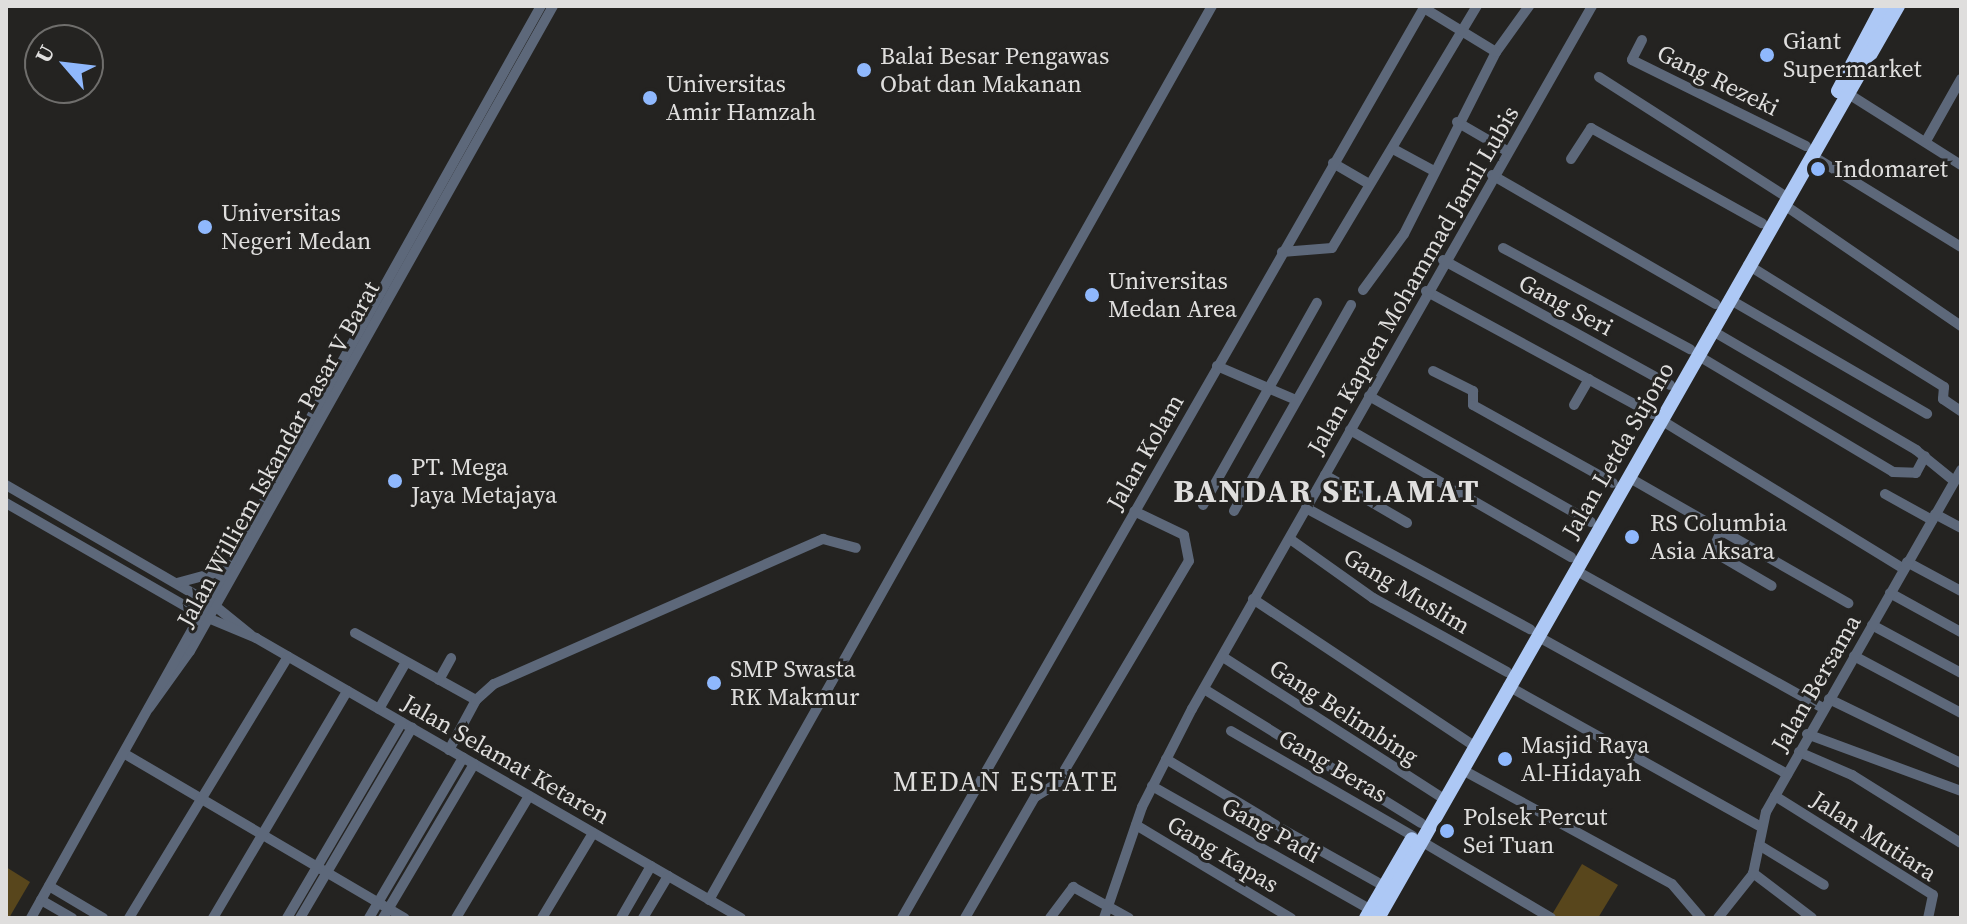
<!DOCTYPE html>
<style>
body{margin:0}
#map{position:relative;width:1967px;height:924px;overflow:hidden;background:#242321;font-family:"Source Serif 4",serif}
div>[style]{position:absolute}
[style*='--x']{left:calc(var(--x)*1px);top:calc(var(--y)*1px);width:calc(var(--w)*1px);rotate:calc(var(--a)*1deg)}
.green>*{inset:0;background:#58461c}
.minor>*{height:10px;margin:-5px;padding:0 5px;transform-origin:5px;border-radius:5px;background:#5d687a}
.highway>*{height:14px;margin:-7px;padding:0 7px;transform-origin:7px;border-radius:7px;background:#adc8f5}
.dots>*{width:22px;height:22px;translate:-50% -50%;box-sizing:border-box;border:4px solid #242321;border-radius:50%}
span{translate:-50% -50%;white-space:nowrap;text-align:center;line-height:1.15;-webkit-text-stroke:6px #242321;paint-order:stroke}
.poi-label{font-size:24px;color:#dfdedd}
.left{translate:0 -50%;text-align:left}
.street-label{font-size:24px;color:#dfdedd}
.quarter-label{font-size:28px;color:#dfdedd;letter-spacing:2px}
.district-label{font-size:32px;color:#dfdedd;font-weight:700;letter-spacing:2px}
.frame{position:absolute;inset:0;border:8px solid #dfdedd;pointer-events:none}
.north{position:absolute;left:24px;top:24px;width:80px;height:80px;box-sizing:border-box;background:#242321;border:2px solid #6f6e6c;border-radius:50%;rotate:298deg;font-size:22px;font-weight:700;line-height:32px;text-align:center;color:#dfdedd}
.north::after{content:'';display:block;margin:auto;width:28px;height:36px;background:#8fb8fd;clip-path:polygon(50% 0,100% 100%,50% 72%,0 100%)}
</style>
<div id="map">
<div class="green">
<div style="clip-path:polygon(1582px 864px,1618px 885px,1598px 918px,1550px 918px)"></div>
<div style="clip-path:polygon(6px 867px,30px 882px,9px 918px,6px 918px)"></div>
</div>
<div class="minor">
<div style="--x:1642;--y:40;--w:22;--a:117"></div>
<div style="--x:1632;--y:60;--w:194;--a:26.3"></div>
<div style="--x:1496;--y:52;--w:57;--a:-54.3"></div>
<div style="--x:1599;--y:77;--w:223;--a:32.6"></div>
<div style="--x:1847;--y:93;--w:135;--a:32.3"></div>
<div style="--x:1457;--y:122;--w:58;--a:30.1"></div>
<div style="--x:1926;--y:141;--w:71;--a:-60.6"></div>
<div style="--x:1395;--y:150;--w:42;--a:28.4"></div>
<div style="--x:1811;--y:155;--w:176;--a:31.5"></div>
<div style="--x:1571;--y:159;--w:37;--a:-57"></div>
<div style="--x:1591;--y:128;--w:196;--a:29.1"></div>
<div style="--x:1333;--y:163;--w:42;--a:30.3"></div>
<div style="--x:1492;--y:175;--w:258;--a:30"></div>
<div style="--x:1783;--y:204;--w:216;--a:34.4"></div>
<div style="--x:1503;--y:248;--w:213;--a:28.4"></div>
<div style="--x:1282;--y:252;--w:50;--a:-4.6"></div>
<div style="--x:1332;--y:248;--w:282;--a:-59.1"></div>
<div style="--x:1443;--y:260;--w:259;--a:28.8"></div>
<div style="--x:1748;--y:265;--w:231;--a:31.9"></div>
<div style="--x:1944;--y:387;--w:12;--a:95"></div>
<div style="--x:1943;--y:399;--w:22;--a:34"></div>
<div style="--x:1363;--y:290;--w:69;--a:-53.8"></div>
<div style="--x:1404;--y:234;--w:204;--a:-63.2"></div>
<div style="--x:1496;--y:52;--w:84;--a:-148.6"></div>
<div style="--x:1426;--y:291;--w:258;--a:28.5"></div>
<div style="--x:1729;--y:299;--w:229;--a:30.1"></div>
<div style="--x:1711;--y:330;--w:238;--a:30.3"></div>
<div style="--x:1916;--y:450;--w:49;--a:39.2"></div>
<div style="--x:1697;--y:355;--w:228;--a:30.8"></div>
<div style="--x:1893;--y:472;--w:23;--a:2"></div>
<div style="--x:1916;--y:473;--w:19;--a:-62"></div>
<div style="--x:1217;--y:366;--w:86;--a:23.3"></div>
<div style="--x:1433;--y:371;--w:45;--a:26.6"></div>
<div style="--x:1473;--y:391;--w:14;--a:90"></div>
<div style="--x:1473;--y:405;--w:160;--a:29.1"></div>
<div style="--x:1369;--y:396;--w:255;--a:29.6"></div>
<div style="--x:1574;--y:405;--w:30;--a:-60"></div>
<div style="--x:1661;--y:420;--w:285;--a:31.5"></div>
<div style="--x:1350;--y:430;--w:255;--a:29.9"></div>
<div style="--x:1325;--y:475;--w:95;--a:30.3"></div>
<div style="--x:1628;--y:477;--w:254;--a:29.8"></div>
<div style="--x:6;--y:485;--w:229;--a:30.1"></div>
<div style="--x:1885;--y:494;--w:54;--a:29"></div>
<div style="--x:6;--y:503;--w:220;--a:29.9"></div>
<div style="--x:1203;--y:505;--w:232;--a:-60.6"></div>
<div style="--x:1306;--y:508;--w:255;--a:28.4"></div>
<div style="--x:1234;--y:511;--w:237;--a:-60.4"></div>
<div style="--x:1935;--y:514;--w:30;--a:28"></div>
<div style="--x:1722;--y:529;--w:24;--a:114"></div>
<div style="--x:1712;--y:551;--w:69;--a:30.3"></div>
<div style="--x:1290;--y:539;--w:102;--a:35.4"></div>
<div style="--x:1373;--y:598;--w:153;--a:28.9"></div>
<div style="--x:1907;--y:562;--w:61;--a:28.2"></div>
<div style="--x:1575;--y:570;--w:284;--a:29.1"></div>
<div style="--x:177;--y:583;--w:42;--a:-15"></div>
<div style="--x:1890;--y:593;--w:81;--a:28.8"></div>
<div style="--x:1253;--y:599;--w:265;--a:33.6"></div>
<div style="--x:215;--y:606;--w:46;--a:38.9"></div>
<div style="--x:208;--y:618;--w:52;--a:22.6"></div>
<div style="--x:256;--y:638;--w:560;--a:30"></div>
<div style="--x:1872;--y:625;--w:101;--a:28.3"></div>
<div style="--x:355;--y:633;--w:138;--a:29"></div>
<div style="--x:1537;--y:636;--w:286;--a:28.9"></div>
<div style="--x:1854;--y:656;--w:121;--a:28"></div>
<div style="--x:1223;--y:657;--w:263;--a:32.7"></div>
<div style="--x:439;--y:680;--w:25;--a:-61"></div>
<div style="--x:1508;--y:686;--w:288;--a:29.1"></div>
<div style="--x:1204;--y:689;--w:255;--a:31.7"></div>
<div style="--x:1829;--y:699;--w:147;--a:25.9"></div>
<div style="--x:149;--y:708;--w:70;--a:-54.3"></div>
<div style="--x:190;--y:651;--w:740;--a:-60.63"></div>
<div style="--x:379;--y:709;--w:54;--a:-60.1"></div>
<div style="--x:1231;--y:731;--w:210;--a:30"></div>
<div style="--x:1807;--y:734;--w:164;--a:20.3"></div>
<div style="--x:449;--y:750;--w:57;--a:-61.6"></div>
<div style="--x:476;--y:700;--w:24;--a:-42"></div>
<div style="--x:494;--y:684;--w:360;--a:-23.8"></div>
<div style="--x:823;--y:539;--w:34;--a:15"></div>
<div style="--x:1799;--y:752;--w:58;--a:23.5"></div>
<div style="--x:1852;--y:775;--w:128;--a:32"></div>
<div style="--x:125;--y:754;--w:324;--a:30.4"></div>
<div style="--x:1166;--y:759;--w:128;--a:31"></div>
<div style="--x:1461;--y:769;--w:240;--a:28.6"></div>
<div style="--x:1672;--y:884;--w:45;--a:49.5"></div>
<div style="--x:1152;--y:786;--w:252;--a:29.5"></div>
<div style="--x:1775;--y:796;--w:186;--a:32.1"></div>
<div style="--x:1933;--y:895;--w:24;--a:102"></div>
<div style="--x:1136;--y:825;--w:181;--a:31"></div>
<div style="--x:1282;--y:829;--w:117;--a:29.2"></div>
<div style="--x:1421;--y:841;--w:151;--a:30.6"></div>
<div style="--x:1759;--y:845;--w:76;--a:31.6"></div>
<div style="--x:1753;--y:873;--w:74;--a:37.3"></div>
<div style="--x:49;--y:886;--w:63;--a:30.7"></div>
<div style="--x:41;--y:900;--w:36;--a:30"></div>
<div style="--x:709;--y:900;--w:1026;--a:-60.64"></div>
<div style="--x:31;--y:918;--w:1045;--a:-60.79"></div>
<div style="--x:129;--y:918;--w:306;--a:-58.7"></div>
<div style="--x:213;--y:918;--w:264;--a:-59.4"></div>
<div style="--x:287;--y:918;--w:227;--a:-59.6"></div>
<div style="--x:300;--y:918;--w:221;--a:-59.5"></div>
<div style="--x:369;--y:918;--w:186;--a:-59.6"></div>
<div style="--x:383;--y:918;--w:179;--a:-59.4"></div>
<div style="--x:456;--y:918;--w:142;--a:-59.1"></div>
<div style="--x:542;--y:918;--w:99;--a:-59"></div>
<div style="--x:621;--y:918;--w:60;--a:-60"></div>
<div style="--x:643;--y:918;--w:49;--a:-59.2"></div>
<div style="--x:902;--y:918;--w:1051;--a:-60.17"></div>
<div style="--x:965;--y:918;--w:140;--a:-60"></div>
<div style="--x:1035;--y:797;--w:26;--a:-32"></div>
<div style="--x:1057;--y:783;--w:258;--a:-59.3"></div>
<div style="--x:1189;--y:561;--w:26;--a:-101"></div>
<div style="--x:1184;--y:535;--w:55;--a:-154.4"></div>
<div style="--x:1050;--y:918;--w:39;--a:-53"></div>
<div style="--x:1073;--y:887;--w:64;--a:29"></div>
<div style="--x:1104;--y:918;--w:117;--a:-71.1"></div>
<div style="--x:1142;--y:807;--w:110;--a:-63"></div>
<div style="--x:1192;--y:709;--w:809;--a:-60.36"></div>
<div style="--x:1718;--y:918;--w:56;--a:-51.5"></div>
<div style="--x:1753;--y:874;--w:63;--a:-78.2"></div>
<div style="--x:1766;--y:812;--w:394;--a:-60.3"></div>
</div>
<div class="highway">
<div style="--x:1838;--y:91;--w:96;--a:-62.1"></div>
<div style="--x:1366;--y:918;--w:91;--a:-59.8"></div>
<div style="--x:1378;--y:918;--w:1050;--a:-60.31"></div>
</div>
<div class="dots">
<div style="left:1767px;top:55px;background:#8fb8fd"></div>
<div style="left:864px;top:70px;background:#8fb8fd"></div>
<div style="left:650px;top:98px;background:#8fb8fd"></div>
<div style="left:1818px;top:169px;background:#8fb8fd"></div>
<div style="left:205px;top:227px;background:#8fb8fd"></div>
<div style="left:1092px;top:295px;background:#8fb8fd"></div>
<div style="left:395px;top:481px;background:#8fb8fd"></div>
<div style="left:1632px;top:537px;background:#8fb8fd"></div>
<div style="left:714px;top:683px;background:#8fb8fd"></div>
<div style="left:1505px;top:759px;background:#8fb8fd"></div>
<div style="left:1447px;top:831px;background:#8fb8fd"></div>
</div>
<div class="poi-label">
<span class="left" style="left:1783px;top:55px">Giant<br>Supermarket</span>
<span class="left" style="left:880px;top:70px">Balai Besar Pengawas<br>Obat dan Makanan</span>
<span class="left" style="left:666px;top:98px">Universitas<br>Amir Hamzah</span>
<span class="left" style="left:1834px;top:169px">Indomaret</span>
<span class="left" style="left:221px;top:227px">Universitas<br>Negeri Medan</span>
<span class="left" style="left:1108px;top:295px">Universitas<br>Medan Area</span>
<span class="left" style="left:411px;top:481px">PT. Mega<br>Jaya Metajaya</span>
<span class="left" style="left:1650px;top:537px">RS Columbia<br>Asia Aksara</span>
<span class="left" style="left:730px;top:683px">SMP Swasta<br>RK Makmur</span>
<span class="left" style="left:1521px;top:759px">Masjid Raya<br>Al-Hidayah</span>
<span class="left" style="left:1463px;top:831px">Polsek Percut<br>Sei Tuan</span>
</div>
<div class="street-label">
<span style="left:1718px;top:80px;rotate:26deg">Gang Rezeki</span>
<span style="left:1413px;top:280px;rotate:-60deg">Jalan Kapten Mohammad Jamil Lubis</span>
<span style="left:1566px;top:305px;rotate:28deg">Gang Seri</span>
<span style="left:1618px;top:450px;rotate:-60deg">Jalan Letda Sujono</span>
<span style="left:1145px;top:452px;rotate:-60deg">Jalan Kolam</span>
<span style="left:278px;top:454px;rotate:-61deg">Jalan Williem Iskandar Pasar V Barat</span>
<span style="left:1407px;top:591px;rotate:31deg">Gang Muslim</span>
<span style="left:1816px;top:683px;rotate:-60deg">Jalan Bersama</span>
<span style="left:1344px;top:712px;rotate:33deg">Gang Belimbing</span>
<span style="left:506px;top:759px;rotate:30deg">Jalan Selamat Ketaren</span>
<span style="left:1333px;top:766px;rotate:30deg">Gang Beras</span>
<span style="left:1271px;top:830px;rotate:29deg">Gang Padi</span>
<span style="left:1874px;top:836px;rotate:33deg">Jalan Mutiara</span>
<span style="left:1223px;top:854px;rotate:31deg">Gang Kapas</span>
</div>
<div class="quarter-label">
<span style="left:1006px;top:781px">MEDAN ESTATE</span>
</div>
<div class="district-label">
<span style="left:1327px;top:491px">BANDAR SELAMAT</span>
</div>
<div class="frame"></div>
<div class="north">U</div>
</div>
